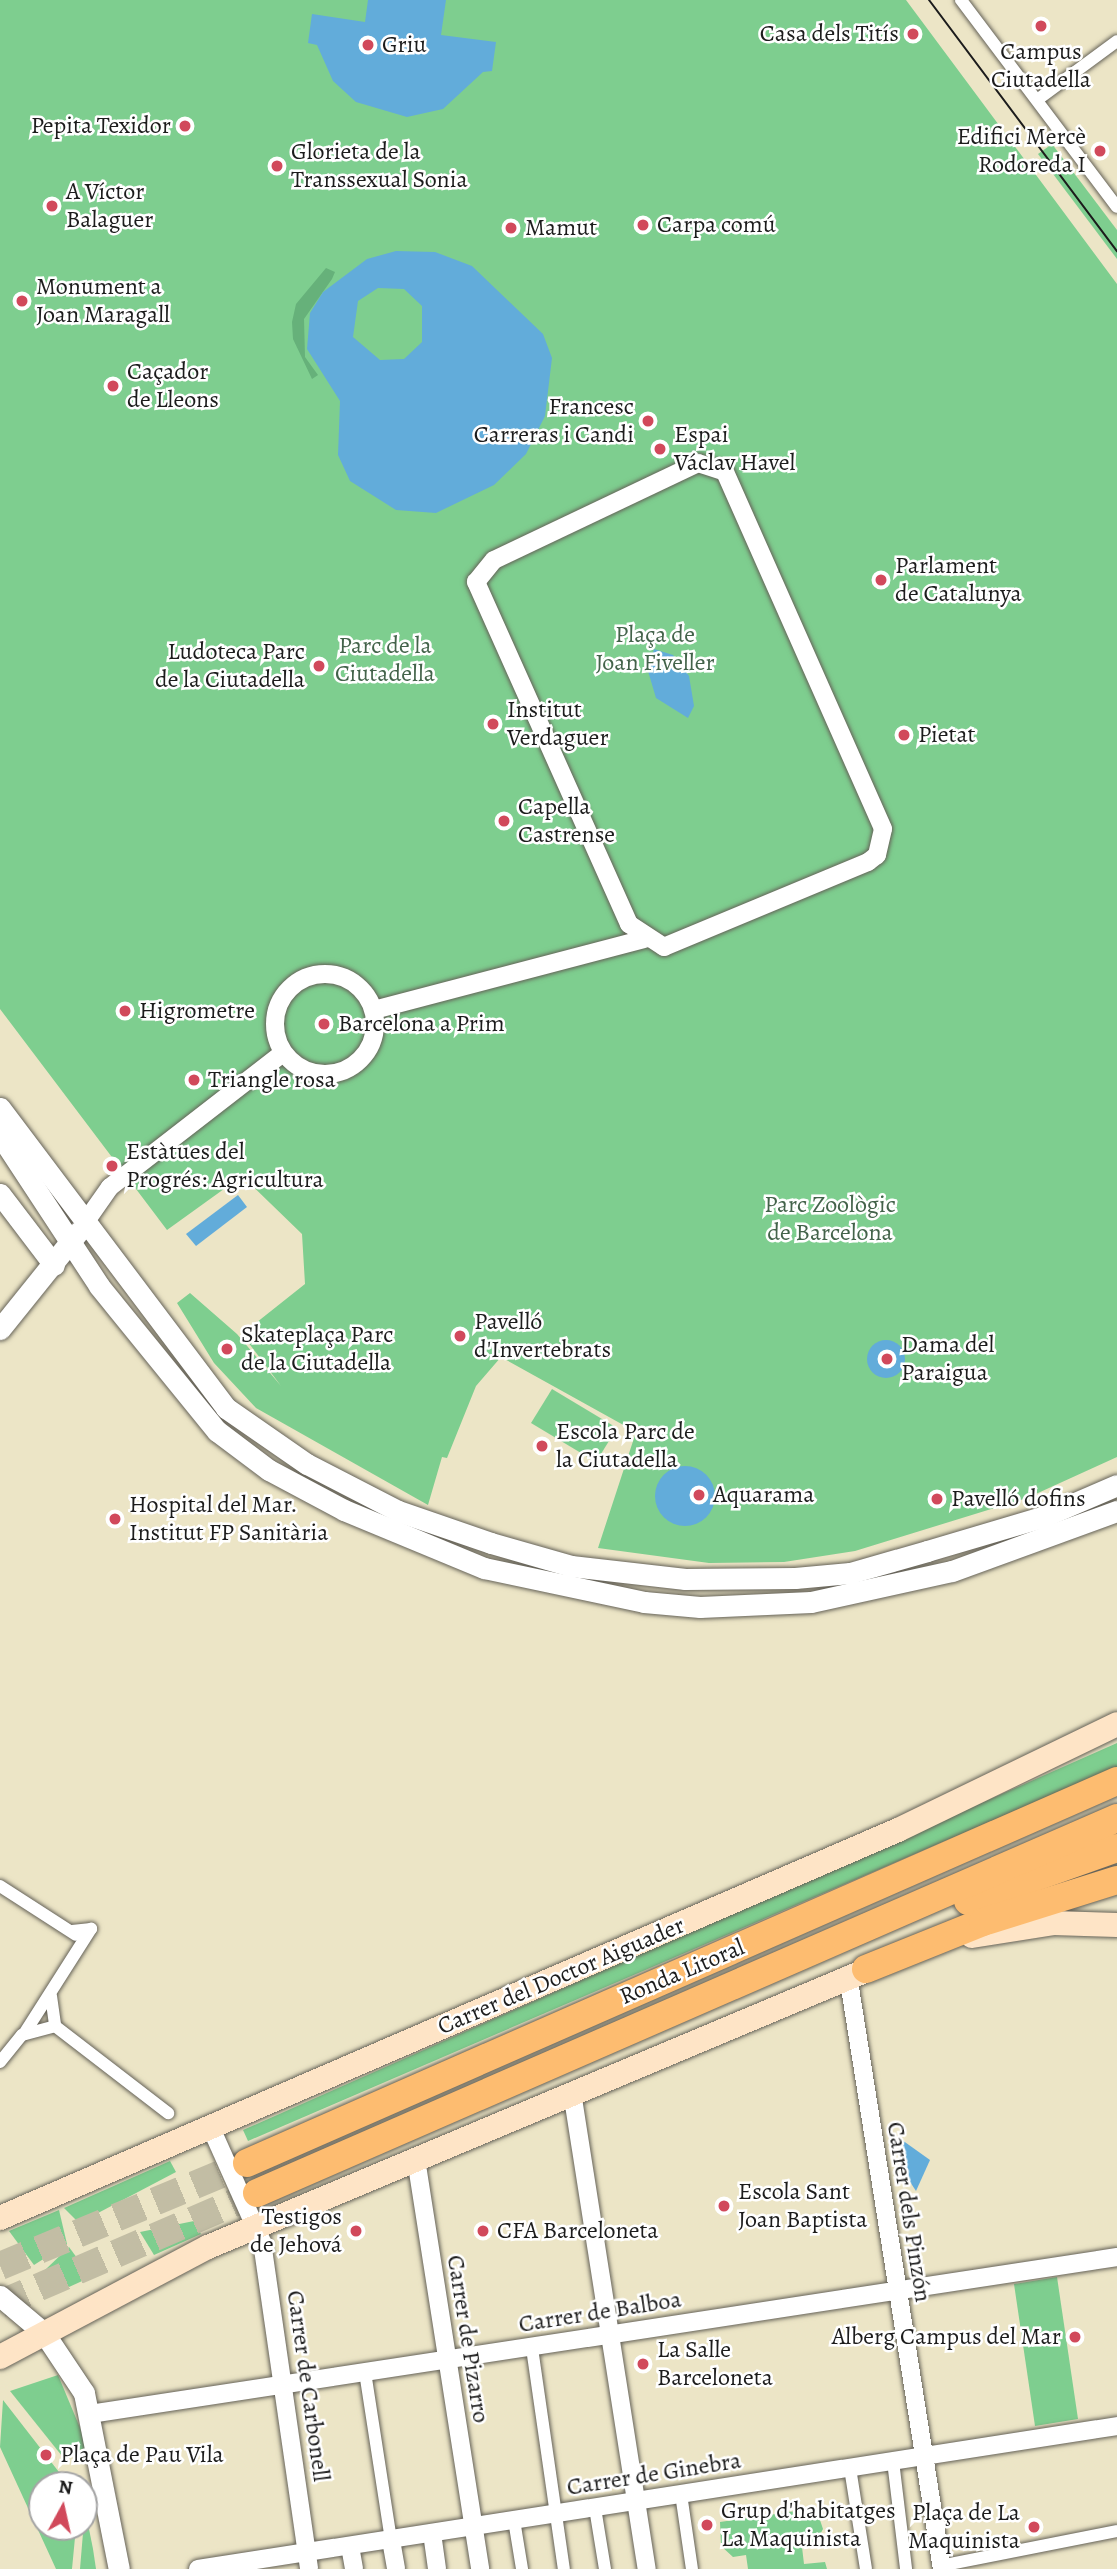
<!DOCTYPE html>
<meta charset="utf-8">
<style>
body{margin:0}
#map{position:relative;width:1117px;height:2569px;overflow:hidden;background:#ece5c6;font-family:Alegreya,serif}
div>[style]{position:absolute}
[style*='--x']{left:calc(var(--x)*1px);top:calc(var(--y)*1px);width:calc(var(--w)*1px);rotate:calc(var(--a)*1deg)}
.green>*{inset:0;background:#7ece8f}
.forest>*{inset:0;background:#66b17a}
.water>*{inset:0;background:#62acda}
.round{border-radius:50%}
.trunk-tunnel>*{height:28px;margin-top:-14px;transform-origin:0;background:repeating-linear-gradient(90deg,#c2bda4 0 28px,transparent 0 42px)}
.roads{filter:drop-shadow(0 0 2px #656258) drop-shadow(0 0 2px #656258)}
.pedestrian>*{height:12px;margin:-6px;padding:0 6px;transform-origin:6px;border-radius:6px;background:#fff}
.minor>*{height:18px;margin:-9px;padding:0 9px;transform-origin:9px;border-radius:9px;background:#fff}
.minor>.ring{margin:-9px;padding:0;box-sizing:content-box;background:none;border:18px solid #fff;border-radius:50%}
.tertiary>*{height:21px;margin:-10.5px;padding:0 10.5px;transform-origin:10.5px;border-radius:10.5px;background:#fff}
.secondary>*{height:24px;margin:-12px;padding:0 12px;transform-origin:12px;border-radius:12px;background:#fee4c6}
.trunk>*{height:28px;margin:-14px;padding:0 14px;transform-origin:14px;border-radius:14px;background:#fdbc70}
.tram>*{height:2px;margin:-1px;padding:0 1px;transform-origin:1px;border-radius:1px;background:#1c1c1c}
.dots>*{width:19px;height:19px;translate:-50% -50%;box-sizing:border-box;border:4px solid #fff;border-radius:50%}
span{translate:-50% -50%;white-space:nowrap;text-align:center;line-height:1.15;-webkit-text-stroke:5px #fff;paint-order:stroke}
.poi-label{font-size:24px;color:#1c1c1c}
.right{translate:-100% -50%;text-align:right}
.left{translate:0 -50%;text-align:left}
.park-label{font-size:24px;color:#43634a}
.street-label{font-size:24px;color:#1c1c1c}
.north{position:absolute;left:28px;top:2471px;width:70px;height:70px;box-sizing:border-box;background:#fff;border:2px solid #a4a4a4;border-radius:50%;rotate:8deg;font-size:19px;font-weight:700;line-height:28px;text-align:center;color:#1c1c1c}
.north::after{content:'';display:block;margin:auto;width:24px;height:32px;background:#d1495b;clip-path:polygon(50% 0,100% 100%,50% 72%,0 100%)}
</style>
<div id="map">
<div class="green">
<div style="clip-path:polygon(0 0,906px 0,1117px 284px,1117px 1457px,1027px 1498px,855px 1551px,784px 1562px,709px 1563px,598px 1548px,636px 1432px,501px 1357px,476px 1386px,447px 1458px,442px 1457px,428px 1505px,256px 1408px,214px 1363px,177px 1303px,190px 1293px,237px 1334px,281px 1386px,242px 1334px,305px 1284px,302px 1234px,242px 1176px,167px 1230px,0 1009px)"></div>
<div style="clip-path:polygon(1052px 144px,1117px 230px,1117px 259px,1038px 154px)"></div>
<div style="clip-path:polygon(552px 1389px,617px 1428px,596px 1462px,531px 1423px)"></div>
<div style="clip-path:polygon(1117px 1743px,1117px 1767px,248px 2141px,243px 2130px)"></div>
<div style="clip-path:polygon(170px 2161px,176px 2172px,79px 2223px,64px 2208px)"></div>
<div style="clip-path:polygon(59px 2210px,67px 2244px,34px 2265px,9px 2231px)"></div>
<div style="clip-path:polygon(194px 2221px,201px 2234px,154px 2255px,140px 2232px)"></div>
<div style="clip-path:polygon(69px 2247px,91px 2277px,69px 2287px,45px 2270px)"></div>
<div style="clip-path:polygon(1057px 2277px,1078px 2419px,1035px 2426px,1014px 2284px)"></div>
<div style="clip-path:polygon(58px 2375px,88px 2447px,62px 2456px,10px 2391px)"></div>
<div style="clip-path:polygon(3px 2400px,69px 2485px,42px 2485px,42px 2527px,76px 2527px,72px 2569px,56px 2569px,0 2447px)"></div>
<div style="clip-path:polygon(816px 2508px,823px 2529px,815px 2544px,802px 2547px,804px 2564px,825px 2562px,827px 2569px,748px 2569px,746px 2555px,733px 2557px,721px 2546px,720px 2522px)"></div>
<div style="clip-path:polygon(85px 2509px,93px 2549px,96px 2569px,80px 2569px)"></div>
</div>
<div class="forest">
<div style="clip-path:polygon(326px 268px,335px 272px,332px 279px,304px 319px,305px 357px,318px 375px,312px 379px,293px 339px,292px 322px,296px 304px)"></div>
</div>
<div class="water">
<div style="clip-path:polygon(368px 0,446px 0,441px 35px,496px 42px,492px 71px,483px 72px,443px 109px,407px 117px,356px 102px,333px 81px,317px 45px,308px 43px,312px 14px,365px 22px)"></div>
<div style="clip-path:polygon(evenodd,396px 251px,435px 252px,472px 266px,543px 334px,552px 358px,545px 416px,526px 454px,494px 485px,436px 513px,396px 510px,350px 481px,338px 455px,340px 401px,307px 349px,310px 313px,323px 292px,367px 259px,396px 251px,378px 288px,404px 289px,422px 306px,422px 342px,404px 359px,380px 360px,353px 337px,358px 301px,378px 288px)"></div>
<div style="clip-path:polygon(654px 649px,673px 655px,689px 676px,694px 706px,688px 718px,656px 698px,648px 671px)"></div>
<div style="clip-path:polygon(238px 1195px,247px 1207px,196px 1246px,186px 1234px)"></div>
<div class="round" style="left:867px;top:1340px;width:38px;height:38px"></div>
<div class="round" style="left:655px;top:1466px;width:60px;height:60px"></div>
<div style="clip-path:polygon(902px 2140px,930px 2160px,916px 2191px,901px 2168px)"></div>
</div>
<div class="trunk-tunnel">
<div style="--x:0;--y:2266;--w:268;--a:-22.6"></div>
<div style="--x:0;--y:2304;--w:280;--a:-23.4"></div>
</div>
<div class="roads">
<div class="pedestrian">
<div style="--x:961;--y:0;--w:259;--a:53"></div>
<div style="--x:1037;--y:100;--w:99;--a:-36.4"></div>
<div style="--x:0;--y:1886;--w:90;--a:32.8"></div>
<div style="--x:51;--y:1996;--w:30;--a:82"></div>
<div style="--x:55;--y:2026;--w:143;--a:37.6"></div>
<div style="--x:24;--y:2034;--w:125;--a:-57.5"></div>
<div style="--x:91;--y:1929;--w:19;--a:174"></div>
<div style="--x:0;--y:2062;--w:35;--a:-51"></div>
<div style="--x:22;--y:2035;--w:34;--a:-15"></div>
<div style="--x:532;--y:2348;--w:223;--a:81.8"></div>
<div style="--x:365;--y:2372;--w:170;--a:81.2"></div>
<div style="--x:893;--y:2461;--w:109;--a:83.1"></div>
<div style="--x:850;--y:2468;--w:102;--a:81"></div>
<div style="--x:681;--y:2494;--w:76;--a:81.7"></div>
<div style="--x:595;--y:2508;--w:62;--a:80.7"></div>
<div style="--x:514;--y:2520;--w:50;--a:80.7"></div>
<div style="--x:950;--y:2564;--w:170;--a:-11.2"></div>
</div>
<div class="minor">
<div style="--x:698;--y:463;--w:28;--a:18"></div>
<div style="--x:725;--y:472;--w:390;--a:66.1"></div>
<div style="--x:883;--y:829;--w:27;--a:103"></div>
<div style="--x:877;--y:855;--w:11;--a:142"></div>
<div style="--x:868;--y:862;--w:221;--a:157.4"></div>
<div style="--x:664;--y:947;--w:42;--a:-146.7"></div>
<div style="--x:629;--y:924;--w:375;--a:-114.1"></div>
<div style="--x:476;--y:582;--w:28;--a:-51"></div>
<div style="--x:494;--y:560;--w:226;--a:-25.4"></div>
<div class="ring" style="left:275px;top:974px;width:82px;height:82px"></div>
<div style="--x:374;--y:1010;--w:279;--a:-14.7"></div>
<div style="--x:84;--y:1224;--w:45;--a:-54.9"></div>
<div style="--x:110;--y:1187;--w:219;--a:-37.8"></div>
<div style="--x:848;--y:1975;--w:601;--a:81.01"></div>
<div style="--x:572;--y:2092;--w:483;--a:81.1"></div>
<div style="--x:211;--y:2128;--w:125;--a:65.9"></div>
<div style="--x:262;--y:2242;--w:330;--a:81.8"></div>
<div style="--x:416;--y:2159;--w:415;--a:81.1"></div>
<div style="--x:90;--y:2414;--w:1039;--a:-8.69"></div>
<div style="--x:432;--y:2533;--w:36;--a:82"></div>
<div style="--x:391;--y:2540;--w:29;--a:80"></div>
<div style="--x:350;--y:2546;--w:23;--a:80"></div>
<div style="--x:198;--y:2569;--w:930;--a:-8.84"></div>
</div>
<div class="tertiary">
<div style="--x:0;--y:1108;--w:376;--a:53"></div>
<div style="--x:226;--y:1408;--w:98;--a:34.7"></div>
<div style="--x:307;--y:1464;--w:102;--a:27.3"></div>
<div style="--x:398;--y:1511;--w:98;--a:19"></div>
<div style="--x:491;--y:1543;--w:83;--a:16"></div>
<div style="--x:571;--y:1566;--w:115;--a:6.5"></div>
<div style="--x:685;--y:1579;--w:110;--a:-0.5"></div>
<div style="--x:795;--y:1578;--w:55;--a:-5.2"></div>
<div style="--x:850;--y:1573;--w:80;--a:-15.9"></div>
<div style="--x:927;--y:1551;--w:123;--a:-16.5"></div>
<div style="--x:1045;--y:1516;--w:78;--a:-23.3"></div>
<div style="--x:0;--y:1135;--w:181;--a:56.7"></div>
<div style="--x:99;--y:1286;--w:187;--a:50.9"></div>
<div style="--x:217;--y:1431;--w:65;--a:36.9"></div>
<div style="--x:269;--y:1470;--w:85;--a:28.1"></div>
<div style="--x:344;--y:1510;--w:152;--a:22.5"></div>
<div style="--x:484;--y:1568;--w:164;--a:12"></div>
<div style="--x:644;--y:1602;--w:56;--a:5.1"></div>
<div style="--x:700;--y:1607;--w:111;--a:-2.6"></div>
<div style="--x:811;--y:1602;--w:144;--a:-12.4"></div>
<div style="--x:952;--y:1571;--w:176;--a:-20"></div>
<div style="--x:0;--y:1194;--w:89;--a:52.7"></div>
<div style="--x:0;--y:1329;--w:124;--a:-51.2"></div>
<div style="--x:0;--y:2296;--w:57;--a:40.1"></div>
<div style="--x:44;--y:2333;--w:72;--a:56.3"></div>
<div style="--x:84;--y:2393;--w:179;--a:78.8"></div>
</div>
<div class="secondary">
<div style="--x:972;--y:1936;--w:82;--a:-9.1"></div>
<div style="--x:1053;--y:1923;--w:64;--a:1.8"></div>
<div style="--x:0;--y:2218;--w:978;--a:-23.37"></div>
<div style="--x:898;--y:1830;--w:243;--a:-25.8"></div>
<div style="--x:0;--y:2357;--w:235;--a:-27.9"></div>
<div style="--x:208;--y:2247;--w:733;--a:-22.79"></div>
</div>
<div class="trunk">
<div style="--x:968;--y:1901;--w:158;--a:-19.6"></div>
<div style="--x:866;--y:1969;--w:126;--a:-21.9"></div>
<div style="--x:983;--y:1922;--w:140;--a:-17.4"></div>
<div style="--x:247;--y:2163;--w:950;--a:-23.71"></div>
<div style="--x:257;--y:2193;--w:938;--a:-23.56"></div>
</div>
</div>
<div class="tram">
<div style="--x:929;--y:0;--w:314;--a:53.2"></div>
</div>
<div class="dots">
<div style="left:1041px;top:26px;background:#d1495b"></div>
<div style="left:913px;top:34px;background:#d1495b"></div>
<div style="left:368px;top:45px;background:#d1495b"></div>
<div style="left:185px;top:126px;background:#d1495b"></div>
<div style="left:1100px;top:151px;background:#d1495b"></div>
<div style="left:277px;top:166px;background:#d1495b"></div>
<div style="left:52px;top:206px;background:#d1495b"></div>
<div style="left:643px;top:225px;background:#d1495b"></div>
<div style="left:511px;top:228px;background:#d1495b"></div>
<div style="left:22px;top:301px;background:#d1495b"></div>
<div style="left:113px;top:386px;background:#d1495b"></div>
<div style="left:648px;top:421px;background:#d1495b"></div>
<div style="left:660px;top:449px;background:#d1495b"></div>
<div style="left:881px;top:580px;background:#d1495b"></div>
<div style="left:319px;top:666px;background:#d1495b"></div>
<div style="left:493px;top:724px;background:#d1495b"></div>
<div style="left:904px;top:735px;background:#d1495b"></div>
<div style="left:504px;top:821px;background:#d1495b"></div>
<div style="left:125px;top:1011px;background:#d1495b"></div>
<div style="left:324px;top:1024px;background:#d1495b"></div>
<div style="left:194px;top:1080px;background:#d1495b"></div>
<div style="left:112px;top:1166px;background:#d1495b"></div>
<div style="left:460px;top:1336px;background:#d1495b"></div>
<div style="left:227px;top:1349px;background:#d1495b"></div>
<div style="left:887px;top:1359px;background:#d1495b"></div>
<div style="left:542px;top:1446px;background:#d1495b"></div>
<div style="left:699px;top:1495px;background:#d1495b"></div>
<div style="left:937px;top:1499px;background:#d1495b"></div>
<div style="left:115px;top:1519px;background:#d1495b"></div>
<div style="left:724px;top:2206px;background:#d1495b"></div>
<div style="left:356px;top:2231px;background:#d1495b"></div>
<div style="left:483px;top:2231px;background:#d1495b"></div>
<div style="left:1075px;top:2337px;background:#d1495b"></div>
<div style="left:643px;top:2364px;background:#d1495b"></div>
<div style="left:46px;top:2455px;background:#d1495b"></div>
<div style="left:707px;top:2525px;background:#d1495b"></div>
<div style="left:1034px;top:2527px;background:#d1495b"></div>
</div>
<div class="poi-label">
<span class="right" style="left:899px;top:34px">Casa dels Titís</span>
<span class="left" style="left:382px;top:45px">Griu</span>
<span style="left:1041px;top:66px">Campus<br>Ciutadella</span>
<span class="right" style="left:171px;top:126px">Pepita Texidor</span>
<span class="right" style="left:1086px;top:151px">Edifici Mercè<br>Rodoreda I</span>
<span class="left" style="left:291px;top:166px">Glorieta de la<br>Transsexual Sonia</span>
<span class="left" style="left:66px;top:206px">A Víctor<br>Balaguer</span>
<span class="left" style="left:657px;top:225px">Carpa comú</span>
<span class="left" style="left:525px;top:228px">Mamut</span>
<span class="left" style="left:36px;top:301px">Monument a<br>Joan Maragall</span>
<span class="left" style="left:127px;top:386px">Caçador<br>de Lleons</span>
<span class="right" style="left:634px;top:421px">Francesc<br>Carreras i Candi</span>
<span class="left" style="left:674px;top:449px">Espai<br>Václav Havel</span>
<span class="left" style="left:895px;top:580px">Parlament<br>de Catalunya</span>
<span class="right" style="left:305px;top:666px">Ludoteca Parc<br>de la Ciutadella</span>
<span class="left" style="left:507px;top:724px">Institut<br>Verdaguer</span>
<span class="left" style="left:918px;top:735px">Pietat</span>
<span class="left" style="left:518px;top:821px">Capella<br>Castrense</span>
<span class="left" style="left:139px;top:1011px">Higrometre</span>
<span class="left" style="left:338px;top:1024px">Barcelona a Prim</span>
<span class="left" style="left:208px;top:1080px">Triangle rosa</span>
<span class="left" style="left:126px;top:1166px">Estàtues del<br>Progrés: Agricultura</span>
<span class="left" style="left:474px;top:1336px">Pavelló<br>d'Invertebrats</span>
<span class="left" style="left:241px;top:1349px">Skateplaça Parc<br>de la Ciutadella</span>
<span class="left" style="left:901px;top:1359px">Dama del<br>Paraigua</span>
<span class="left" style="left:556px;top:1446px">Escola Parc de<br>la Ciutadella</span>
<span class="left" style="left:713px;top:1495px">Aquarama</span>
<span class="left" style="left:951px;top:1499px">Pavelló dofins</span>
<span class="left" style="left:129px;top:1519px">Hospital del Mar.<br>Institut FP Sanitària</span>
<span class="left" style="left:738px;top:2206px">Escola Sant<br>Joan Baptista</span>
<span class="right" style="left:342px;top:2231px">Testigos<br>de Jehová</span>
<span class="left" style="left:497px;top:2231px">CFA Barceloneta</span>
<span class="right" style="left:1061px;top:2337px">Alberg Campus del Mar</span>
<span class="left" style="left:657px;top:2364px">La Salle<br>Barceloneta</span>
<span class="left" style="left:60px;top:2455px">Plaça de Pau Vila</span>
<span class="left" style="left:721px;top:2525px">Grup d'habitatges<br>La Maquinista</span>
<span class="right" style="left:1020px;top:2527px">Plaça de La<br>Maquinista</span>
</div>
<div class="park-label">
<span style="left:655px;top:649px">Plaça de<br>Joan Fiveller</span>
<span style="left:385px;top:660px">Parc de la<br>Ciutadella</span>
<span style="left:830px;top:1219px">Parc Zoològic<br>de Barcelona</span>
</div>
<div class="street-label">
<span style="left:682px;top:1972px;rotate:-23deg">Ronda Litoral</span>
<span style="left:561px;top:1976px;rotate:-23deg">Carrer del Doctor Aiguader</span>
<span style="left:909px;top:2212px;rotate:81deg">Carrer dels Pinzón</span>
<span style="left:600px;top:2312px;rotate:-9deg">Carrer de Balboa</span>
<span style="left:468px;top:2339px;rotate:81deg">Carrer de Pizarro</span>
<span style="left:308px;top:2386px;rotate:82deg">Carrer de Carbonell</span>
<span style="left:654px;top:2474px;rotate:-9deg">Carrer de Ginebra</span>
</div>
<div class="north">N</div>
</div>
